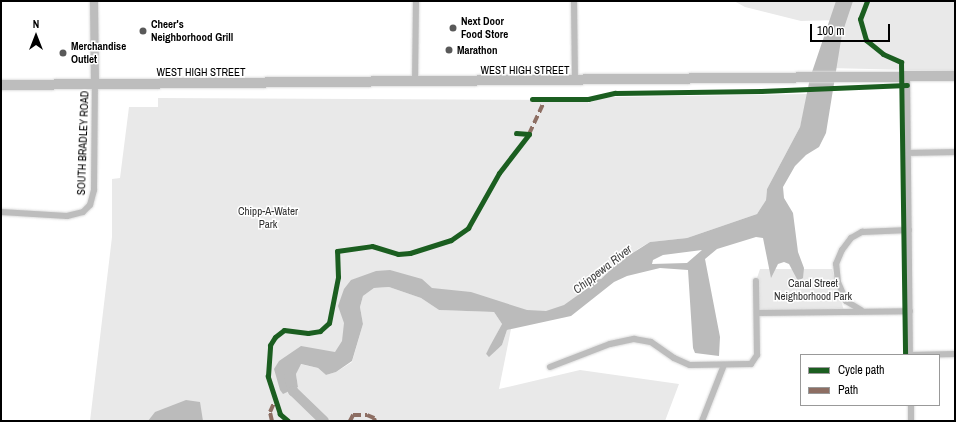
<!DOCTYPE html>
<style>
body{margin:0}
#map{position:relative;width:956px;height:422px;overflow:hidden;background:#fff;font-family:"Archivo Narrow",sans-serif}
div>[style]{position:absolute}
[style*='--x']{left:calc(var(--x)*1px);top:calc(var(--y)*1px);width:calc(var(--w)*1px);rotate:calc(var(--a)*1deg)}
.green>*{inset:0;background:#e9e9e9}
.water>*{inset:0;background:#bbb}
.river>*{height:10px;margin:-5px;padding:0 5px;transform-origin:5px;border-radius:5px;background:#bbb}
.roads{filter:drop-shadow(0 0 1px #dbdbdb) drop-shadow(0 0 1px #dbdbdb)}
.minor>*{height:6px;margin:-3px;padding:0 3px;transform-origin:3px;border-radius:3px;background:#bdbdbd}
.tertiary>*{height:8px;margin:-4px;padding:0 4px;transform-origin:4px;border-radius:4px;background:#bdbdbd}
.primary>*{height:10px;margin:-5px;padding:0 5px;transform-origin:5px;border-radius:5px;background:#bdbdbd}
.quiet>*{height:4px;margin-top:-2px;transform-origin:0;background:repeating-linear-gradient(90deg,#8d6e63 0 8px,transparent 0 12px)}
.cycleway>*{height:5px;margin:-2.5px;padding:0 2.5px;transform-origin:2.5px;border-radius:2.5px;background:#1b5e20}
.dots>*{width:11px;height:11px;translate:-50% -50%;box-sizing:border-box;border:2px solid #fff;border-radius:50%}
span{translate:-50% -50%;white-space:nowrap;text-align:center;line-height:1.15;-webkit-text-stroke:3px #fff;paint-order:stroke}
.poi-label{font-size:11px;color:#000;font-weight:700}
.left{translate:0 -50%;text-align:left}
.street-label{font-size:11px;color:#000}
.park-label{font-size:11px;color:#2e2e2e}
.water-label{font-size:12px;color:#3f3f3f;font-style:italic}
.frame{position:absolute;inset:0;border:2px solid #000;pointer-events:none}
.legend{position:absolute;left:800px;top:354px;width:140px;height:52px;box-sizing:border-box;background:#fff;border:1px solid #999;margin:0;padding:5px 7px;list-style:none;font-size:12px;color:#000}
.legend li{display:flex;align-items:center;gap:8px;height:20px}
.legend b{width:20px;border:1px solid #999}
.north{position:absolute;left:16px;top:16px;width:40px;height:40px;-webkit-text-stroke:3px #fff;paint-order:stroke;rotate:0deg;font-size:11px;font-weight:700;line-height:16px;text-align:center;color:#000}
.north::after{content:'';display:block;margin:auto;width:14px;height:18px;background:#000;clip-path:polygon(50% 0,100% 100%,50% 72%,0 100%)}
.scale{position:absolute;left:810px;top:24px;width:80px;height:18px;box-sizing:border-box;border:2px solid #000;border-top:0;padding-left:5px;font-size:12px;line-height:14px;white-space:nowrap;color:#000;-webkit-text-stroke:3px #fff;paint-order:stroke}
</style>
<div id="map">
<div class="green">
<div style="clip-path:polygon(734px 1px,955px 1px,955px 71px,827px 68px,842px 20px,801px 21px,745px 7px)"></div>
<div style="clip-path:polygon(808px 94px,800px 127px,767px 189px,766px 200px,757px 214px,687px 238px,650px 242px,638px 249px,601px 279px,592px 280px,592px 285px,589px 287px,589px 301px,552px 320px,523px 320px,504px 306px,432px 293px,397px 279px,383px 277px,368px 282px,357px 296px,355px 318px,357px 334px,350px 349px,337px 359px,292px 362px,288px 374px,293px 389px,298px 387px,296px 374px,300px 364px,318px 368px,326px 375px,336px 372px,352px 362px,363px 324px,360px 307px,363px 296px,374px 288px,389px 287px,421px 298px,439px 310px,494px 312px,502px 324px,486px 355px,489px 356px,502px 345px,507px 330px,511px 329px,499px 389px,580px 370px,679px 384px,665px 421px,90px 421px,112px 237px,112px 179px,120px 178px,129px 107px,158px 107px,158px 98px,588px 100px,588px 103px,605px 97px)"></div>
<div style="clip-path:polygon(760px 269px,832px 269px,844px 311px,757px 313px,756px 281px)"></div>
</div>
<div class="water">
<div style="clip-path:polygon(evenodd,836px 1px,853px 1px,842px 34px,826px 133px,819px 147px,806px 155px,795px 166px,783px 187px,784px 198px,793px 213px,798px 252px,804px 268px,803px 278px,798px 281px,789px 264px,784px 262px,778px 264px,771px 278px,763px 238px,756px 237px,717px 249px,705px 259px,720px 337px,719px 356px,695px 353px,693px 348px,688px 270px,660px 268px,627px 276px,614px 282px,571px 316px,507px 330px,502px 345px,489px 357px,486px 354px,490px 346px,502px 324px,494px 312px,439px 310px,421px 298px,389px 287px,374px 288px,363px 296px,360px 307px,363px 324px,352px 361px,336px 372px,326px 375px,318px 368px,301px 364px,296px 374px,298px 387px,283px 394px,280px 390px,274px 369px,279px 361px,301px 346px,335px 352px,342px 341px,344px 323px,338px 306px,344px 289px,351px 280px,376px 271px,390px 270px,422px 279px,432px 288px,471px 292px,527px 310px,546px 311px,564px 305px,592px 285px,592px 280px,601px 279px,620px 261px,650px 242px,687px 238px,757px 214px,766px 200px,767px 189px,800px 127px,810px 78px,836px 1px,702px 250px,687px 263px,652px 264px,653px 260px,663px 255px,702px 250px)"></div>
<div style="clip-path:polygon(186px 400px,200px 402px,203px 421px,148px 421px,155px 412px)"></div>
</div>
<div class="river">
<div style="--x:289;--y:377;--w:15;--a:74"></div>
<div style="--x:293;--y:391;--w:43;--a:44.1"></div>
</div>
<div class="roads">
<div class="minor">
<div style="--x:574;--y:1;--w:80;--a:89.3"></div>
<div style="--x:907;--y:76;--w:279;--a:89.4"></div>
<div style="--x:415;--y:82;--w:81;--a:-89.3"></div>
<div style="--x:908;--y:153;--w:47;--a:-1.2"></div>
<div style="--x:1;--y:212;--w:66;--a:3.5"></div>
<div style="--x:67;--y:216;--w:16;--a:-14"></div>
<div style="--x:83;--y:212;--w:10;--a:-45"></div>
<div style="--x:90;--y:205;--w:16;--a:-75"></div>
<div style="--x:94;--y:190;--w:106;--a:-89.5"></div>
<div style="--x:861;--y:310;--w:17;--a:-149"></div>
<div style="--x:846;--y:301;--w:21;--a:-113"></div>
<div style="--x:838;--y:282;--w:18;--a:-96"></div>
<div style="--x:836;--y:264;--w:15;--a:-67"></div>
<div style="--x:842;--y:250;--w:15;--a:-53"></div>
<div style="--x:851;--y:238;--w:13;--a:-29"></div>
<div style="--x:862;--y:232;--w:47;--a:-2.4"></div>
<div style="--x:757;--y:313;--w:153;--a:-0.7"></div>
<div style="--x:910;--y:355;--w:45;--a:-1.3"></div>
<div style="--x:550;--y:367;--w:64;--a:-21"></div>
<div style="--x:610;--y:344;--w:25;--a:-12"></div>
<div style="--x:634;--y:339;--w:17;--a:10"></div>
<div style="--x:651;--y:342;--w:28;--a:35"></div>
<div style="--x:674;--y:358;--w:17;--a:24"></div>
<div style="--x:690;--y:365;--w:61;--a:-0.9"></div>
<div style="--x:751;--y:364;--w:11;--a:-56"></div>
<div style="--x:757;--y:355;--w:74;--a:-90.8"></div>
<div style="--x:911;--y:405;--w:16;--a:90"></div>
<div style="--x:702;--y:421;--w:60;--a:-68.6"></div>
</div>
<div class="tertiary">
<div style="--x:94;--y:1;--w:83;--a:89.3"></div>
</div>
<div class="primary">
<div style="--x:1;--y:85;--w:954;--a:-0.54"></div>
</div>
</div>
<div class="quiet">
<div style="--x:529;--y:134;--w:38;--a:-65"></div>
<div style="--x:272;--y:421;--w:9;--a:-103"></div>
<div style="--x:270;--y:412;--w:12;--a:-66"></div>
<div style="--x:350;--y:421;--w:7;--a:-63"></div>
<div style="--x:353;--y:415;--w:14;--a:0"></div>
<div style="--x:367;--y:415;--w:8;--a:23"></div>
<div style="--x:374;--y:418;--w:3;--a:72"></div>
</div>
<div class="cycleway">
<div style="--x:867;--y:1;--w:19;--a:111"></div>
<div style="--x:860;--y:19;--w:22;--a:74"></div>
<div style="--x:866;--y:40;--w:22;--a:39"></div>
<div style="--x:883;--y:54;--w:20;--a:24"></div>
<div style="--x:901;--y:62;--w:293;--a:89.2"></div>
<div style="--x:532;--y:99;--w:56;--a:0"></div>
<div style="--x:588;--y:99;--w:28;--a:-13"></div>
<div style="--x:615;--y:93;--w:146;--a:-0.8"></div>
<div style="--x:761;--y:91;--w:146;--a:-2.4"></div>
<div style="--x:288;--y:421;--w:11;--a:-139"></div>
<div style="--x:280;--y:414;--w:40;--a:-108"></div>
<div style="--x:268;--y:376;--w:31;--a:-86"></div>
<div style="--x:270;--y:345;--w:9;--a:-58"></div>
<div style="--x:275;--y:337;--w:11;--a:-38"></div>
<div style="--x:284;--y:330;--w:24;--a:7"></div>
<div style="--x:308;--y:333;--w:12;--a:-9"></div>
<div style="--x:320;--y:331;--w:12;--a:-42"></div>
<div style="--x:329;--y:323;--w:47;--a:-78.9"></div>
<div style="--x:338;--y:277;--w:26;--a:-92"></div>
<div style="--x:337;--y:251;--w:35;--a:-8"></div>
<div style="--x:372;--y:246;--w:27;--a:17"></div>
<div style="--x:398;--y:254;--w:12;--a:-5"></div>
<div style="--x:410;--y:253;--w:43;--a:-17.6"></div>
<div style="--x:451;--y:240;--w:21;--a:-35"></div>
<div style="--x:468;--y:228;--w:63;--a:-60.6"></div>
<div style="--x:499;--y:173;--w:49;--a:-52.4"></div>
<div style="--x:529;--y:134;--w:13;--a:-176"></div>
</div>
<div class="dots">
<div style="left:453px;top:28px;background:#595959"></div>
<div style="left:143px;top:31px;background:#595959"></div>
<div style="left:449px;top:50px;background:#595959"></div>
<div style="left:63px;top:53px;background:#595959"></div>
</div>
<div class="poi-label">
<span class="left" style="left:461px;top:28px">Next Door<br>Food Store</span>
<span class="left" style="left:151px;top:31px">Cheer's<br>Neighborhood Grill</span>
<span class="left" style="left:71px;top:53px">Merchandise<br>Outlet</span>
<span class="left" style="left:457px;top:50px">Marathon</span>
</div>
<div class="street-label">
<span style="left:525px;top:70px">WEST HIGH STREET</span>
<span style="left:201px;top:72px">WEST HIGH STREET</span>
<span style="left:83px;top:143px;rotate:-88deg">SOUTH BRADLEY ROAD</span>
</div>
<div class="park-label">
<span style="left:268px;top:218px">Chipp-A-Water<br>Park</span>
<span style="left:813px;top:290px">Canal Street<br>Neighborhood Park</span>
</div>
<div class="water-label">
<span style="left:603px;top:270px;rotate:-38deg">Chippewa River</span>
</div>
<div class="frame"></div>
<ul class="legend">
<li><b style="height:5px;background:#1b5e20"></b>Cycle path</li>
<li><b style="height:5px;background:#8d6e63"></b>Path</li>
</ul>
<div class="north">N</div>
<div class="scale">100 m</div>
</div>
